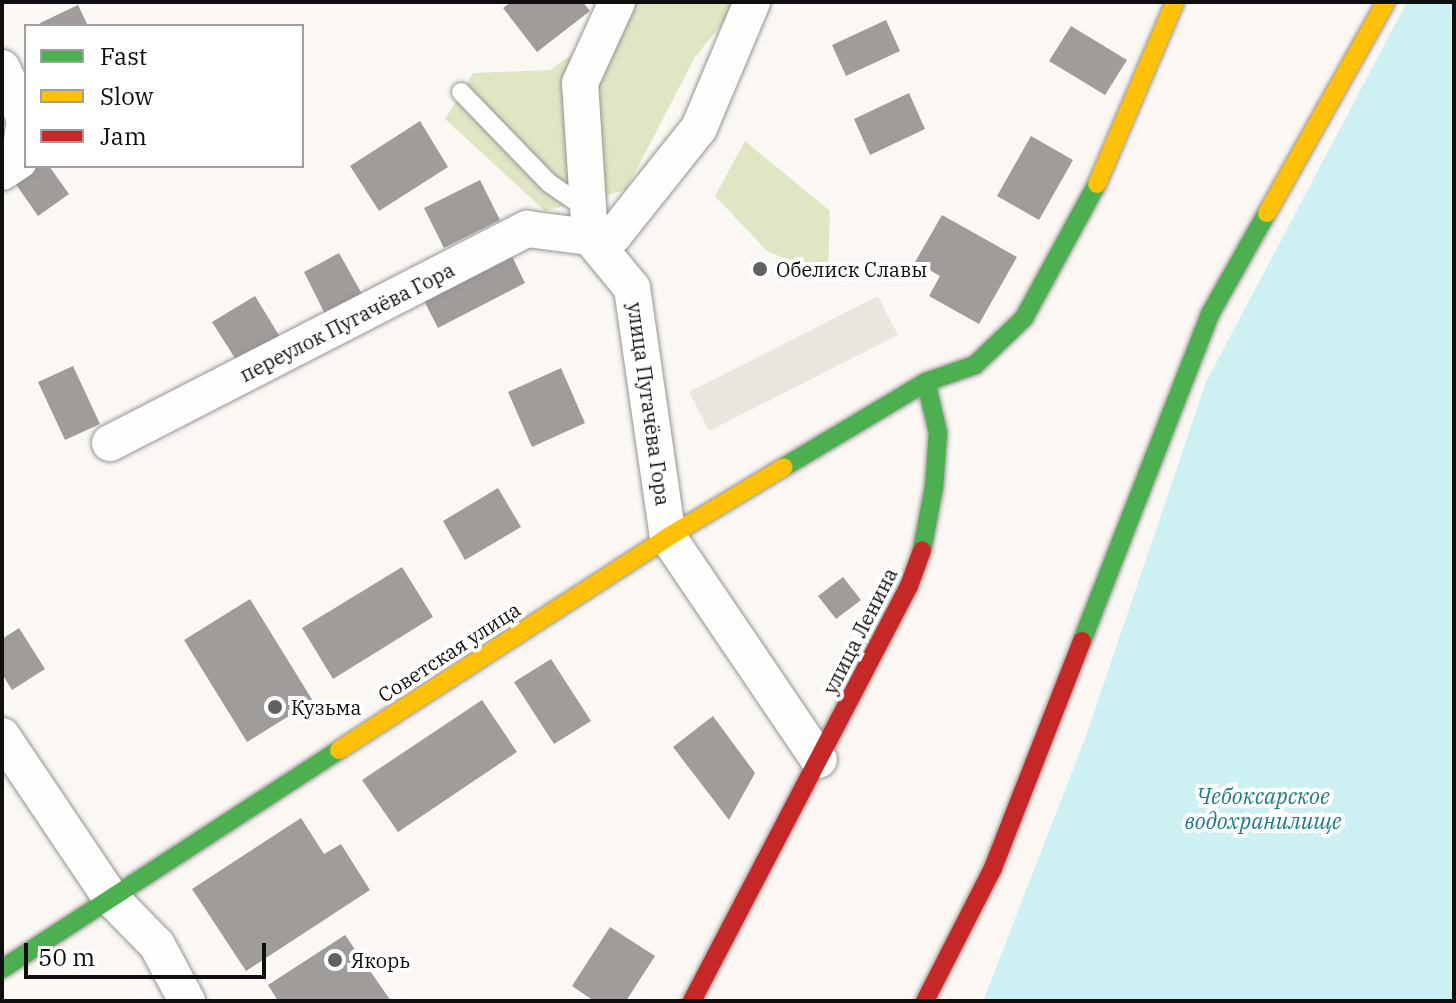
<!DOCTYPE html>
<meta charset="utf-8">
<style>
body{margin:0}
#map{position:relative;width:1456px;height:1003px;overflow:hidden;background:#fbf8f4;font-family:"IBM Plex Serif",serif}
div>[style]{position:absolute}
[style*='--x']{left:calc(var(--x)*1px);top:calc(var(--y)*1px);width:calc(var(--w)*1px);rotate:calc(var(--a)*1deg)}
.forest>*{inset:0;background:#dfe6c4}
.plaza>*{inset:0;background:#ebe5e0}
.water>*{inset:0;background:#cdf1f3}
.building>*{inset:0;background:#9f9c9a}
.roads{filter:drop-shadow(0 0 2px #959492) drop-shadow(0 0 2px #959492)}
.lane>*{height:18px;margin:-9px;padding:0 9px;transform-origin:9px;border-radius:9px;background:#fefefd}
.street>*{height:36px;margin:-18px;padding:0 18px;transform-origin:18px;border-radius:18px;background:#fefefd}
.fast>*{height:18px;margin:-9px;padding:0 9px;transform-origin:9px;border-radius:9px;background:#4caf50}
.slow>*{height:18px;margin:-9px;padding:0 9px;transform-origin:9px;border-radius:9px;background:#ffc107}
.jam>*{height:18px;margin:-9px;padding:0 9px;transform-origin:9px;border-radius:9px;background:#c62828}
.dots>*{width:22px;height:22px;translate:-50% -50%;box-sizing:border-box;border:4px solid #fff;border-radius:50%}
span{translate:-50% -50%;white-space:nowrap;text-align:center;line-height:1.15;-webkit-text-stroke:8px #fff;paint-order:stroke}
.poi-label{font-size:20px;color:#0f0f0f}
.left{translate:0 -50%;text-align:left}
.street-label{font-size:20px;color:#0f0f0f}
.water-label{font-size:22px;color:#1d7d8c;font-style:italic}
.frame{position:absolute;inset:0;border:4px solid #0f0f0f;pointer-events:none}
.legend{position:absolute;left:24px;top:24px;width:280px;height:144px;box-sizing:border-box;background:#fff;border:2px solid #9f9f9f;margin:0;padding:10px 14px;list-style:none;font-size:24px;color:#0f0f0f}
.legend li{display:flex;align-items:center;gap:16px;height:40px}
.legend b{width:40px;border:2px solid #9f9f9f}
.scale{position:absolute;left:24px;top:943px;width:242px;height:36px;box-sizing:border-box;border:4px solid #0f0f0f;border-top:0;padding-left:10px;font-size:24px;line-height:28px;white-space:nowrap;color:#0f0f0f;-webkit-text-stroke:6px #fff;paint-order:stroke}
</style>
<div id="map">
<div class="forest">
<div style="clip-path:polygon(624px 2px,740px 2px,695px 57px,626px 190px,545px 211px,445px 119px,473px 73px,550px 70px,625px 17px)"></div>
<div style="clip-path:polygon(745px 141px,830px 211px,828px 274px,768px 252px,715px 196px)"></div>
</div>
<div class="plaza">
<div style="clip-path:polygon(878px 296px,898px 335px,709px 431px,689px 392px)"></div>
</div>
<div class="water">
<div style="clip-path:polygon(1407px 2px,1454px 2px,1454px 1001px,983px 1001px,1086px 736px,1206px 382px)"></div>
</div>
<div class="building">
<div style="clip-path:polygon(511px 2px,583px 2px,590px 11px,537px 52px,503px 8px)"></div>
<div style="clip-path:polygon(78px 5px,88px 26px,41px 26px,40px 23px)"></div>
<div style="clip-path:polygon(886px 20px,900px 51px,846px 76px,832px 45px)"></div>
<div style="clip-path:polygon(1071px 26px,1127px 60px,1105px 95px,1049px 61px)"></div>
<div style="clip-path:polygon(909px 93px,925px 129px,870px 155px,854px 119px)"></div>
<div style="clip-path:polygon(420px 121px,448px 167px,379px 211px,350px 166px)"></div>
<div style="clip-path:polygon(1031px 136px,1073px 160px,1039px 220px,997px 196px)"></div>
<div style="clip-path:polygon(34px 166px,49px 166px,69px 194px,38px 216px,13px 180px)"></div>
<div style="clip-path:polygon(480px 180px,500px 220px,444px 248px,424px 208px)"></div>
<div style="clip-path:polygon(942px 215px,1017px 257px,979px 324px,929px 296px,940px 276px,915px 262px)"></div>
<div style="clip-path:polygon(509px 250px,525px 283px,438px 328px,421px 295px)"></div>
<div style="clip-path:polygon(339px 253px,362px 294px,325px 314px,304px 272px)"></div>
<div style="clip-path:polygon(255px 296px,280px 337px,238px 363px,212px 322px)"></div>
<div style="clip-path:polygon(73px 366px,100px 424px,65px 440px,38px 382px)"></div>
<div style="clip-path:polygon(561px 368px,585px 423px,532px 447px,508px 392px)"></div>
<div style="clip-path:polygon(498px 488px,521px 527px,465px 560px,443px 521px)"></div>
<div style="clip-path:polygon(402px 567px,433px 617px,333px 679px,302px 628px)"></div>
<div style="clip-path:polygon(843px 577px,861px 600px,836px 619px,818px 596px)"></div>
<div style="clip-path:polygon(250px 599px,313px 701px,247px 742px,184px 640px)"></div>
<div style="clip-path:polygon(19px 628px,45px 669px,12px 690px,2px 674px,2px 639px)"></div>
<div style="clip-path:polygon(551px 659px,591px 721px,554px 744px,514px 682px)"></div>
<div style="clip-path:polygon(482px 700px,517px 752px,398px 832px,362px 780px)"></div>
<div style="clip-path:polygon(713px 716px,755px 773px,729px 820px,673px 747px)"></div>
<div style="clip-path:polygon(301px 818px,324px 854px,341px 844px,370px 890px,246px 971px,192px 889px)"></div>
<div style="clip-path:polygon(610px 927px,655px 956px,626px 1001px,594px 1001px,572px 986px)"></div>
<div style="clip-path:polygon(345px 935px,391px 1001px,278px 1001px,268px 985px)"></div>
</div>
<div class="roads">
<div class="lane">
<div style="--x:461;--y:92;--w:127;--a:46"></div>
<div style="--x:549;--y:183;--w:46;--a:34.4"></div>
</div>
<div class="street">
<div style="--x:752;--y:2;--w:137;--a:112.8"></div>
<div style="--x:699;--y:128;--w:137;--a:128.5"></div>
<div style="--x:614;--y:235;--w:24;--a:175"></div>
<div style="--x:590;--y:237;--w:66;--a:50.5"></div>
<div style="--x:632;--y:288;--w:252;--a:81.8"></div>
<div style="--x:668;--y:537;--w:269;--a:55.9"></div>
<div style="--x:2;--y:68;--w:56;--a:65.7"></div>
<div style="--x:25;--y:119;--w:42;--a:98.1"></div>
<div style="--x:19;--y:161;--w:20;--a:147"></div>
<div style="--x:110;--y:443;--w:469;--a:-27.2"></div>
<div style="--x:527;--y:229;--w:64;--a:7.2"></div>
<div style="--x:590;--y:237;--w:154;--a:-93.7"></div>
<div style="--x:580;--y:83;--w:89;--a:-65.4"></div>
<div style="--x:2;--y:736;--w:194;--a:56.1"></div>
<div style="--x:110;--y:897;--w:67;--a:45.6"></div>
<div style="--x:157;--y:945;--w:64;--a:61.8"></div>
</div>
<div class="fast">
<div style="--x:784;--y:467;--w:165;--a:-30.9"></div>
<div style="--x:926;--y:382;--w:52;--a:-19.1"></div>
<div style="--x:975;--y:365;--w:68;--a:-43.8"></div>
<div style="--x:1024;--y:318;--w:153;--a:-61.4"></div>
<div style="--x:922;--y:550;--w:64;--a:-79.2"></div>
<div style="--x:934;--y:487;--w:54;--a:-85.8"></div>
<div style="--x:938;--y:433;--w:52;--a:-103.2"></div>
<div style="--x:1082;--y:641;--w:351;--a:-68.6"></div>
<div style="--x:1210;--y:314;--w:116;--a:-60.6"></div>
<div style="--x:2;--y:969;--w:402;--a:-33"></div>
</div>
<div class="slow">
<div style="--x:1097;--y:184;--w:198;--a:-66.8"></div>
<div style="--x:1267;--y:213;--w:242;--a:-60.6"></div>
<div style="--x:339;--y:750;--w:392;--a:-32.9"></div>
<div style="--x:668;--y:537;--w:135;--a:-31.1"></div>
</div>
<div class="jam">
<div style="--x:692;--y:1001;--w:468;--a:-62.4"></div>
<div style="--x:909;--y:586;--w:38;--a:-70"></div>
<div style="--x:925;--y:1001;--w:149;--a:-62.9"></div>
<div style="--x:993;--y:868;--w:244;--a:-68.6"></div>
</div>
</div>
<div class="dots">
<div style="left:760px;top:269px;background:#62615f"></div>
<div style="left:275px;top:707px;background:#62615f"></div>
<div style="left:335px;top:960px;background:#62615f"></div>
</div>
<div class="poi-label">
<span class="left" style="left:776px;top:269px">Обелиск Славы</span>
<span class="left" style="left:291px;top:707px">Кузьма</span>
<span class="left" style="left:351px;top:960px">Якорь</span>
</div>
<div class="street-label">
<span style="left:347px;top:322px;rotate:-27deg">переулок Пугачёва Гора</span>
<span style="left:649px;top:404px;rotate:82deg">улица Пугачёва Гора</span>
<span style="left:860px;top:631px;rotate:-63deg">улица Ленина</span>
<span style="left:449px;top:652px;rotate:-33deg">Советская улица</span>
</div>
<div class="water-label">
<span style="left:1263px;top:808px">Чебоксарское<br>водохранилище</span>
</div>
<div class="frame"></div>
<ul class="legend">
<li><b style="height:10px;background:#4caf50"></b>Fast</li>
<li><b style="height:10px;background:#ffc107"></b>Slow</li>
<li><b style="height:10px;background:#c62828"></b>Jam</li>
</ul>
<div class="scale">50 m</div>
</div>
